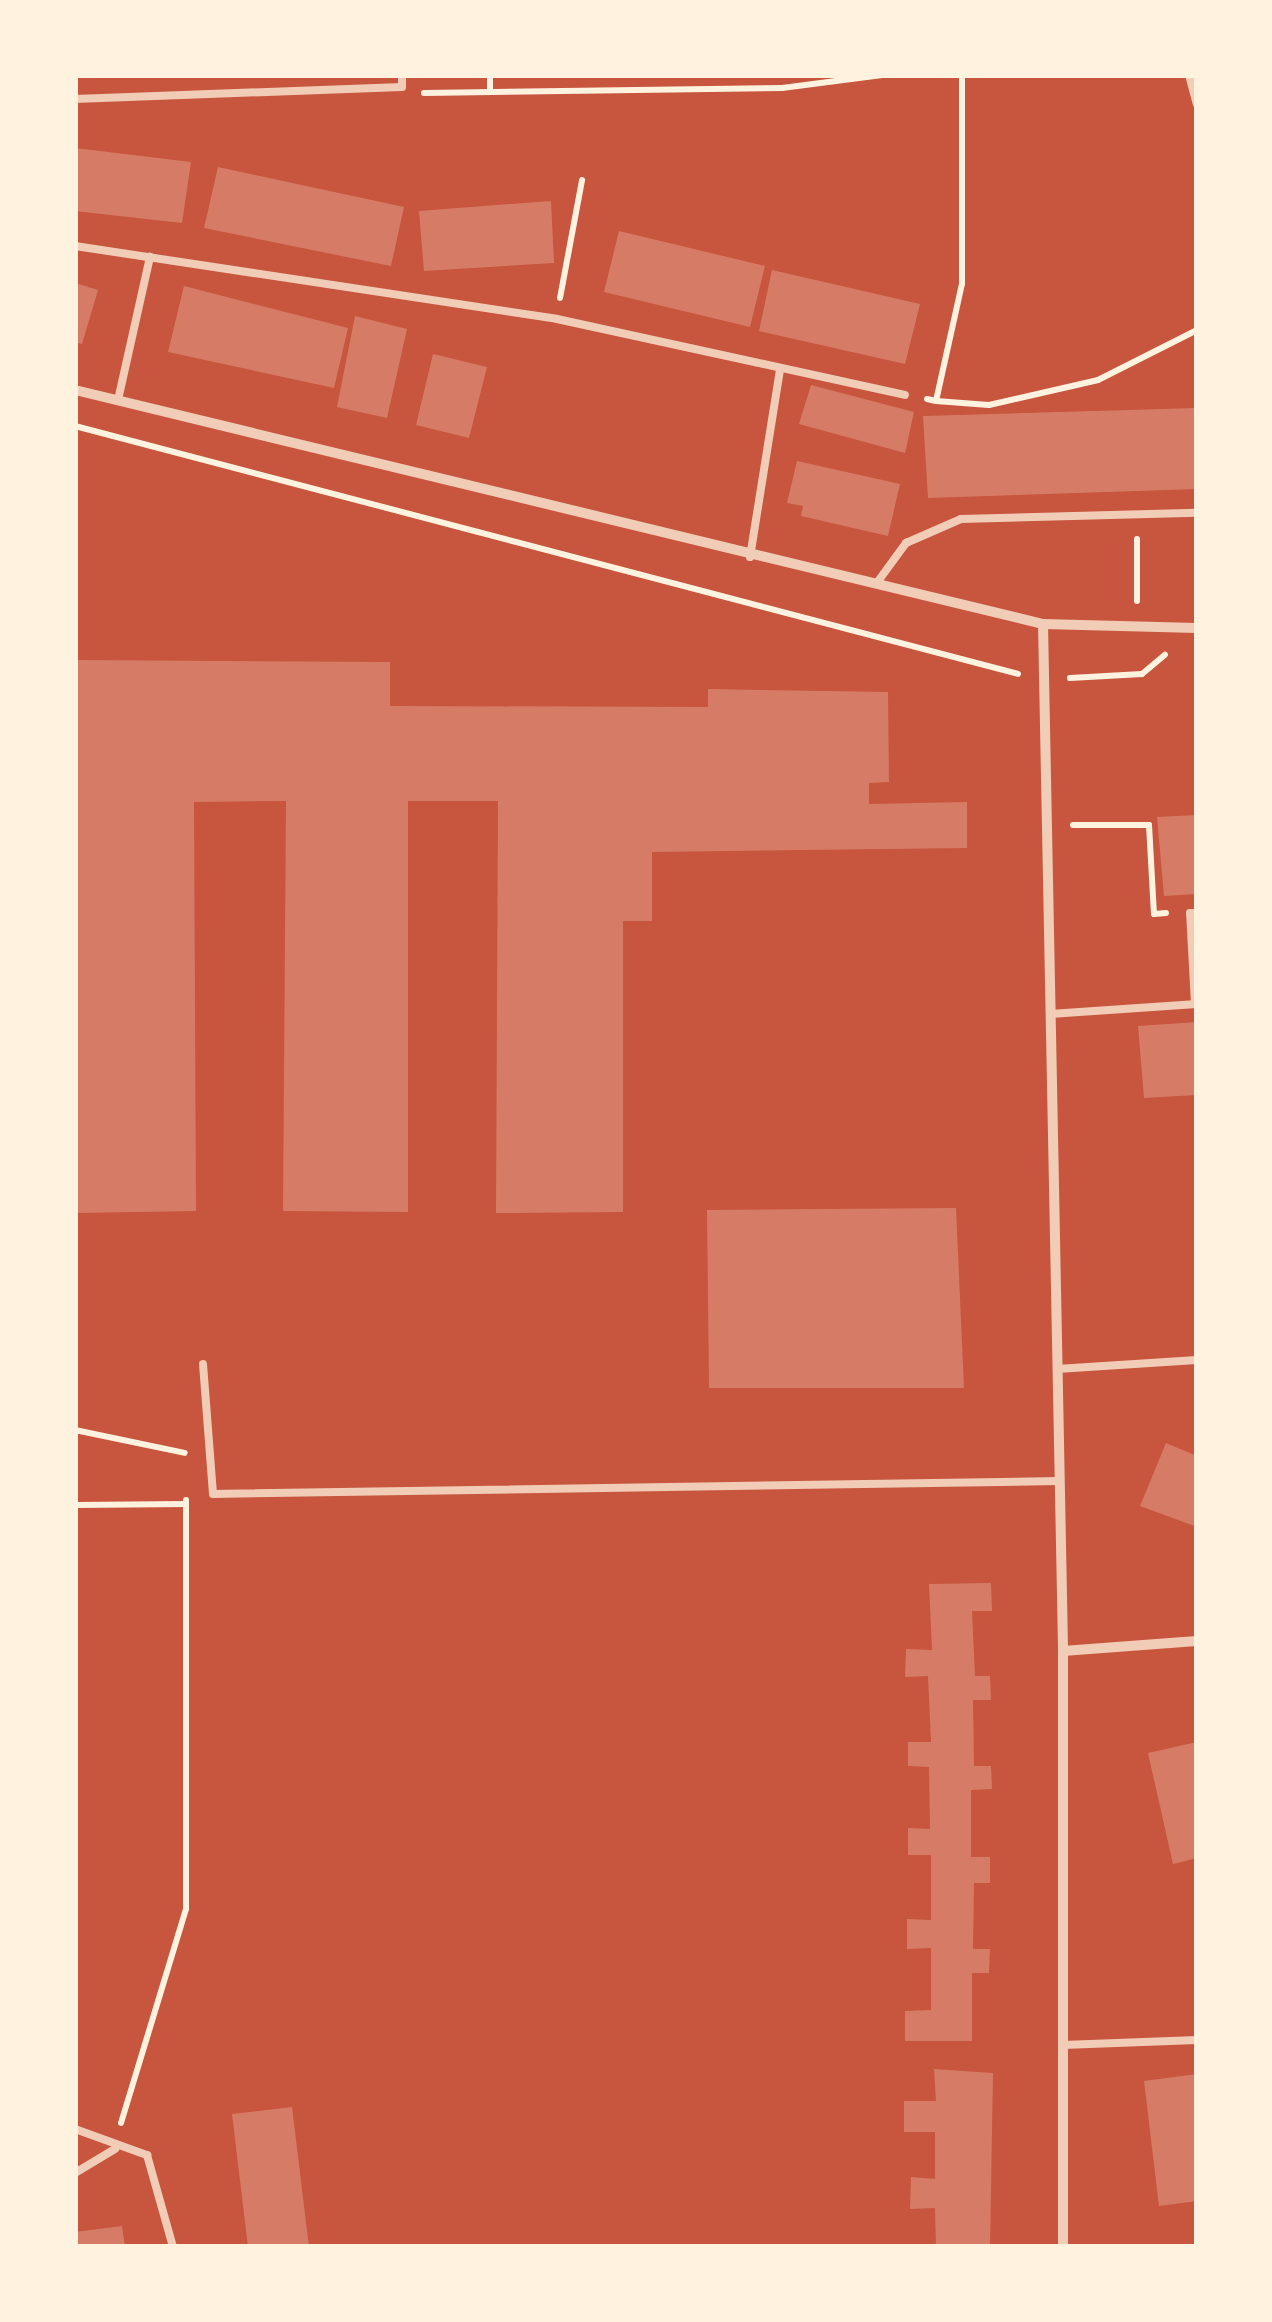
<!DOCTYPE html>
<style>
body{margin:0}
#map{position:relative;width:1272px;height:2322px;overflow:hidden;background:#c8553d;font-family:Raleway,sans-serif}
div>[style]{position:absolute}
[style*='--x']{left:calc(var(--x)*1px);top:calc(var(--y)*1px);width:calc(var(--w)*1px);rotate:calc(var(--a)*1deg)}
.building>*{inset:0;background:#d67c66}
.path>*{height:6px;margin:-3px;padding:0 3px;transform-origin:3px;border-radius:3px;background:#fff3e0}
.service>*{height:8px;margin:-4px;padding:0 4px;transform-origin:4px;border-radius:4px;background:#f1ccb7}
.minor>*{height:10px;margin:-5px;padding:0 5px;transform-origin:5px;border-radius:5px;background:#f1ccb7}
span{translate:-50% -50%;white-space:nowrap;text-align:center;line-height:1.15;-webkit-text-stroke:8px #fff3e0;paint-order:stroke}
.frame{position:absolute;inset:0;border:78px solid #fff3e0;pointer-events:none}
</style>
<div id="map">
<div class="building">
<div style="clip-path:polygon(75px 148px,191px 162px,182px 223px,75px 211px)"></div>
<div style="clip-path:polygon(218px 167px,404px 207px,391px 266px,204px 228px)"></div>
<div style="clip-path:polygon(551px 201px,554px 263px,424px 271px,419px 211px)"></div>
<div style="clip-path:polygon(619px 231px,765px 266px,750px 327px,604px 292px)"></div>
<div style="clip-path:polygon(772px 270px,920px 304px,905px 364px,759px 331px)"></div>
<div style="clip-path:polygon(75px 283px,98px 290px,82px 344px,75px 342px)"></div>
<div style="clip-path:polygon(184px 286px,348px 328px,334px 388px,168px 352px)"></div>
<div style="clip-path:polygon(355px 316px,407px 329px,387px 418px,337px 407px)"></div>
<div style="clip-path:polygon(433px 354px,487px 367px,469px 438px,416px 425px)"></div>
<div style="clip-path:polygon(811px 385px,914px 412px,905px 453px,799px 424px)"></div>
<div style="clip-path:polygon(1197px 408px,1197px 489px,928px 498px,923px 416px)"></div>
<div style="clip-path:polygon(797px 461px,900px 484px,888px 536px,801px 516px,803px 506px,787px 503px)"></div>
<div style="clip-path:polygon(75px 660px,390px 662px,390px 706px,708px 707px,708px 689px,888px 692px,889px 782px,869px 783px,869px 804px,967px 802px,967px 848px,652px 852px,652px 921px,623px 921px,623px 1212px,496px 1213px,498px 801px,408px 801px,408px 1212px,283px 1211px,286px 801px,194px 802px,196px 1211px,77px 1213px)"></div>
<div style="clip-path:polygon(1197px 815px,1197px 894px,1164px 896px,1157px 817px)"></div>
<div style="clip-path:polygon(1197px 1022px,1197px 1095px,1144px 1098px,1138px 1026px)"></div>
<div style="clip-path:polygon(956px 1208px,964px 1388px,709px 1388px,707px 1210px)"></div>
<div style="clip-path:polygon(1166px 1443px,1197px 1456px,1197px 1527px,1140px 1506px)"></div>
<div style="clip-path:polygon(991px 1583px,992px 1611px,972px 1611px,975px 1676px,990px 1676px,991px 1700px,973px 1700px,974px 1766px,991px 1766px,992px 1789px,971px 1790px,971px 1857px,990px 1857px,990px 1883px,974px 1883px,973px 1949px,990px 1949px,989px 1973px,972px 1973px,972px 2041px,905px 2041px,905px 2011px,931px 2010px,931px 1948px,907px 1949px,907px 1919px,931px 1920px,931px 1855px,908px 1855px,908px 1828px,930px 1829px,929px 1767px,908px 1766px,908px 1742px,931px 1742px,928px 1676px,905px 1677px,906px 1649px,932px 1650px,929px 1584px)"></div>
<div style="clip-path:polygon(1197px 1742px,1197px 1858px,1173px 1864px,1148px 1753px)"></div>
<div style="clip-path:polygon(934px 2069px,993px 2073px,990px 2247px,936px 2247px,935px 2208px,910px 2209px,911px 2177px,935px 2179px,935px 2132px,904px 2132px,904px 2101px,936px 2101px)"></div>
<div style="clip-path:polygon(1197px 2074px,1197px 2201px,1159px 2206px,1144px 2081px)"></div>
<div style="clip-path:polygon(292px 2107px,309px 2247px,248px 2247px,232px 2114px)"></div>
<div style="clip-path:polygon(122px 2226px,125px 2247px,75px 2247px,75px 2232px)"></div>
</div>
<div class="path">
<div style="--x:490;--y:75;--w:17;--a:90"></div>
<div style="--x:971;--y:75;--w:65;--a:0"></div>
<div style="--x:424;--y:93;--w:358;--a:-0.8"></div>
<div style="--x:782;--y:88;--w:101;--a:-7.4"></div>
<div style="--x:560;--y:298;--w:120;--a:-79.4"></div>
<div style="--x:927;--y:399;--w:9;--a:13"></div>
<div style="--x:936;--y:401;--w:120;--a:-77.5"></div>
<div style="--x:962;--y:284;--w:209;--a:-90"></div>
<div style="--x:936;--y:401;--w:53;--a:4.3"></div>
<div style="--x:989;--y:405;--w:112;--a:-12.9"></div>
<div style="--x:1098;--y:380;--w:111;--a:-26.8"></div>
<div style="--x:75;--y:426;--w:975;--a:14.73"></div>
<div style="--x:1137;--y:601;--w:62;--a:-90"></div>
<div style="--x:1070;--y:678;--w:72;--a:-3.2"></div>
<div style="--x:1142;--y:674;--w:30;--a:-40"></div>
<div style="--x:1073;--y:825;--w:76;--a:0"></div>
<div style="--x:1149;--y:825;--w:89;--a:86.8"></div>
<div style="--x:1154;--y:914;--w:12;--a:-5"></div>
<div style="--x:75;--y:1430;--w:112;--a:11.8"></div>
<div style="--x:75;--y:1505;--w:111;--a:-0.5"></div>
<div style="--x:121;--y:2123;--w:224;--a:-73.1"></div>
<div style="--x:186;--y:1909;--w:409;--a:-90"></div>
</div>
<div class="service">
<div style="--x:1189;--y:75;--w:30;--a:75"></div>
<div style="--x:75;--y:99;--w:327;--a:-2.1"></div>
<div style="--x:402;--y:87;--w:12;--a:-90"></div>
<div style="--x:75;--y:246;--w:487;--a:8.6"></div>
<div style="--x:557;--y:319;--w:356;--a:12.3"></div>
<div style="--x:118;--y:400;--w:147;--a:-77.4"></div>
<div style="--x:750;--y:557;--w:190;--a:-80.9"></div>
<div style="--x:876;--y:584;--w:51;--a:-53.8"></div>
<div style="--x:906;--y:543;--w:60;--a:-23.6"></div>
<div style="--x:961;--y:519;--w:236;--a:-1.5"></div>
<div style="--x:1195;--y:1004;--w:91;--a:-93.1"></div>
<div style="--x:1190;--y:913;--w:7;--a:0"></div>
<div style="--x:1050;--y:1014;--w:147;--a:-3.9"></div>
<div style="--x:203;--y:1364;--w:130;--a:85.6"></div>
<div style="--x:213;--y:1494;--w:846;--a:-0.88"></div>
<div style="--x:1057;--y:1369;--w:140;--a:-3.7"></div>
<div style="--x:1063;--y:2045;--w:134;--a:-2.1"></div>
<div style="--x:75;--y:2129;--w:77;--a:19.9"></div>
<div style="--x:147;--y:2155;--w:96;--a:74.2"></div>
<div style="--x:75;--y:2173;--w:47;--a:-31"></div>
</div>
<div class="minor">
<div style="--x:75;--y:390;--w:996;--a:13.59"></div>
<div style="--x:1043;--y:624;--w:154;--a:1.5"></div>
<div style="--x:1043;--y:624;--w:1027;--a:88.88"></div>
<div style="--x:1063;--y:1651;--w:596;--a:90"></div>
<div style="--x:1063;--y:1651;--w:134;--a:-4.3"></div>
</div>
<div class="frame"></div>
</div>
